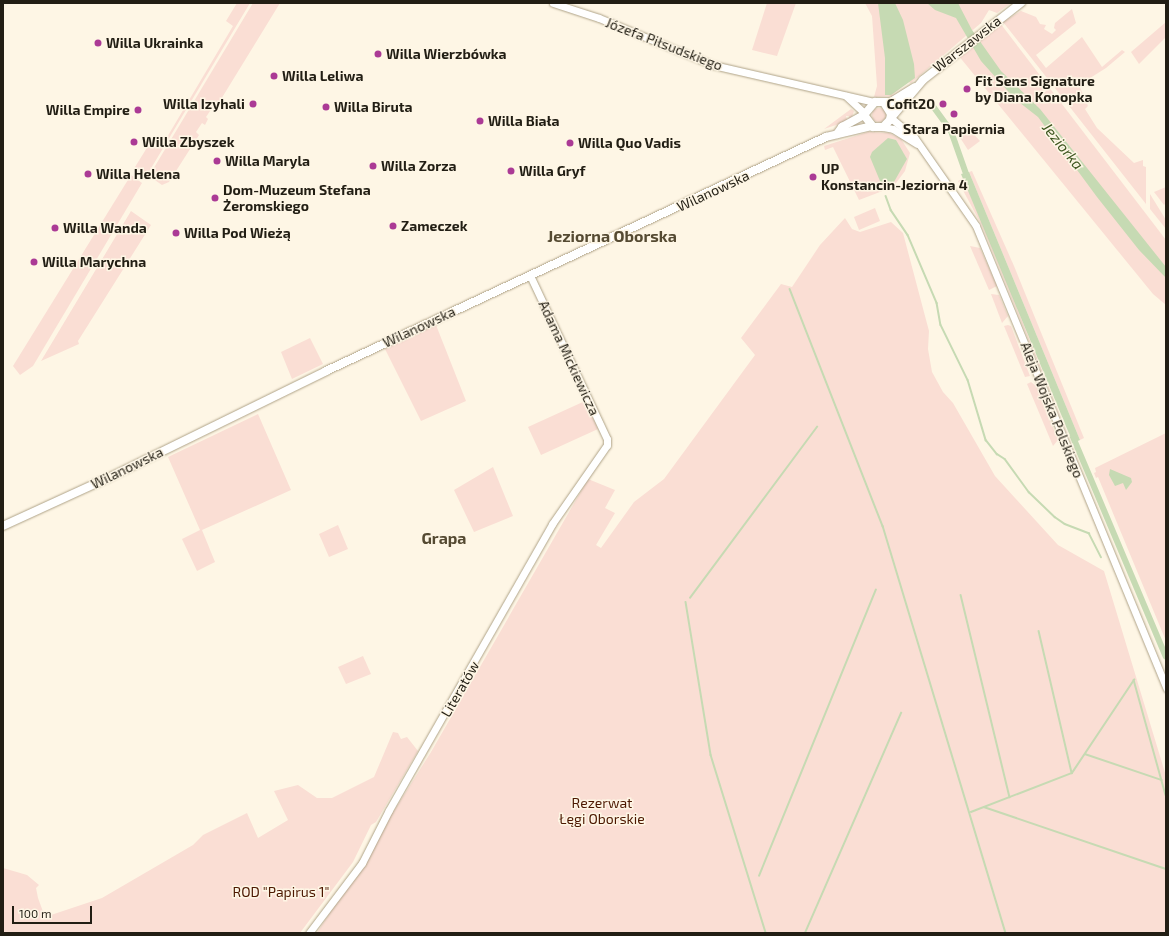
<!DOCTYPE html>
<meta charset="utf-8">
<style>
body{margin:0}
#map{position:relative;width:1169px;height:936px;overflow:hidden;background:#fef6e5;font-family:"Exo 2",sans-serif}
div>[style]{position:absolute}
[style*='--x']{left:calc(var(--x)*1px);top:calc(var(--y)*1px);width:calc(var(--w)*1px);rotate:calc(var(--a)*1deg)}
.green>*{inset:0;background:#faded4}
.round{border-radius:50%}
.water>*{inset:0;background:#c6dab3}
.stream>*{height:1.5px;margin:-0.75px;padding:0 0.75px;transform-origin:0.75px;border-radius:0.75px;background:#c6dab3}
.canal>*{height:5.5px;margin:-2.75px;padding:0 2.75px;transform-origin:2.75px;border-radius:2.75px;background:#c6dab3}
.roads{filter:drop-shadow(0 0 1px #afa388) drop-shadow(0 0 1px #afa388)}
.tertiary>*{height:7px;margin:-3.5px;padding:0 3.5px;transform-origin:3.5px;border-radius:3.5px;background:#fff}
.secondary>*{height:8px;margin:-4px;padding:0 4px;transform-origin:4px;border-radius:4px;background:#fff}
.dots>*{width:11px;height:11px;translate:-50% -50%;box-sizing:border-box;border:2px solid #fef6e5;border-radius:50%}
span{translate:-50% -50%;white-space:nowrap;text-align:center;line-height:1.15;-webkit-text-stroke:3px #fef6e5;paint-order:stroke}
.poi-label{font-size:14px;color:#221e14;font-weight:700}
.left{translate:0 -50%;text-align:left}
.right{translate:-100% -50%;text-align:right}
.street-label{font-size:14px;color:#221e14}
.park-label{font-size:14px;color:#4d1800}
.water-label{font-size:15px;color:#3c551e;font-style:italic}
.quarter-label{font-size:16px;color:#554a32;font-weight:700}
.frame{position:absolute;inset:0;border:4px solid #221e14;pointer-events:none}
.scale{position:absolute;left:12px;top:906px;width:80px;height:18px;box-sizing:border-box;border:2px solid #221e14;border-top:0;padding-left:5px;font-size:12px;line-height:14px;white-space:nowrap;color:#221e14;-webkit-text-stroke:3px #fef6e5;paint-order:stroke}
</style>
<div id="map">
<div class="green">
<div style="clip-path:polygon(237px 3px,250px 3px,147px 175px,135px 167px,153px 138px,163px 144px,233px 26px,226px 21px)"></div>
<div style="clip-path:polygon(253px 3px,280px 3px,215px 109px,212px 108px,206px 117px,208px 119px,205px 125px,202px 123px,196px 132px,199px 135px,169px 182px,162px 185px,149px 176px)"></div>
<div style="clip-path:polygon(767px 3px,796px 3px,777px 56px,752px 50px)"></div>
<div style="clip-path:polygon(865px 3px,1011px 3px,997px 13px,989px 10px,981px 23px,911px 83px,908px 82px,892px 95px,893px 96px,874px 97px,877px 86px,872px 16px)"></div>
<div style="clip-path:polygon(1072px 9px,1076px 23px,1036px 55px,1046px 68px,1082px 37px,1102px 67px,1122px 50px,1125px 52px,1106px 68px,1079px 85px,1088px 106px,1085px 109px,1097px 128px,1134px 163px,1143px 160px,1143px 166px,1146px 167px,1146px 204px,1003px 22px,1021px 11px,1036px 17px,1040px 24px,1046px 25px,1044px 29px,1052px 34px,1056px 30px,1054px 28px,1055px 23px)"></div>
<div style="clip-path:polygon(1166px 22px,1166px 37px,1139px 64px,1131px 52px)"></div>
<div style="clip-path:polygon(1000px 23px,1166px 240px,1166px 305px,1153px 294px,958px 55px)"></div>
<div class="round" style="left:872px;top:108px;width:14px;height:14px"></div>
<div style="clip-path:polygon(851px 109px,854px 111px,852px 117px,849px 119px,849px 116px,846px 116px,847px 120px,842px 123px,824px 129px)"></div>
<div style="clip-path:polygon(968px 128px,980px 141px,968px 150px,959px 136px)"></div>
<div style="clip-path:polygon(868px 132px,889px 133px,901px 139px,910px 153px,905px 171px,893px 187px,859px 200px,833px 147px,825px 150px,824px 146px)"></div>
<div style="clip-path:polygon(972px 171px,1014px 266px,1084px 438px,1080px 440px,969px 172px)"></div>
<div style="clip-path:polygon(131px 175px,142px 183px,33px 366px,20px 375px,13px 366px)"></div>
<div style="clip-path:polygon(963px 178px,992px 245px,1071px 443px,981px 224px,958px 181px)"></div>
<div style="clip-path:polygon(1166px 187px,1166px 203px,1164px 205px,1154px 192px)"></div>
<div style="clip-path:polygon(1150px 194px,1166px 220px,1166px 229px,1150px 209px)"></div>
<div style="clip-path:polygon(875px 208px,880px 221px,859px 230px,854px 217px)"></div>
<div style="clip-path:polygon(131px 211px,151px 225px,78px 341px,79px 344px,41px 361px)"></div>
<div style="clip-path:polygon(845px 218px,852px 229px,860px 232px,891px 222px,903px 233px,929px 331px,928px 349px,932px 372px,943px 392px,953px 403px,995px 476px,1058px 545px,1104px 571px,1166px 776px,1166px 933px,317px 933px,431px 752px,588px 479px,615px 490px,605px 508px,615px 513px,596px 545px,601px 548px,634px 502px,664px 479px,755px 355px,741px 338px,781px 284px,792px 287px,820px 245px)"></div>
<div style="clip-path:polygon(970px 246px,980px 248px,997px 286px,989px 290px)"></div>
<div style="clip-path:polygon(991px 294px,999px 295px,1008px 316px,1002px 323px)"></div>
<div style="clip-path:polygon(436px 325px,466px 401px,421px 421px,385px 349px)"></div>
<div style="clip-path:polygon(1008px 325px,1011px 326px,1030px 376px,1025px 377px,1004px 326px)"></div>
<div style="clip-path:polygon(310px 338px,323px 364px,292px 379px,281px 352px)"></div>
<div style="clip-path:polygon(1031px 382px,1036px 386px,1058px 440px,1053px 446px,1027px 384px)"></div>
<div style="clip-path:polygon(585px 401px,598px 429px,541px 455px,528px 427px)"></div>
<div style="clip-path:polygon(258px 414px,291px 490px,202px 530px,215px 562px,197px 571px,182px 539px,200px 530px,168px 457px)"></div>
<div style="clip-path:polygon(1166px 433px,1166px 641px,1098px 477px,1096px 478px,1094px 473px,1096px 472px,1095px 468px)"></div>
<div style="clip-path:polygon(493px 467px,513px 516px,474px 532px,454px 490px)"></div>
<div style="clip-path:polygon(338px 525px,348px 549px,329px 557px,319px 534px)"></div>
<div style="clip-path:polygon(363px 656px,371px 674px,346px 684px,338px 667px)"></div>
<div style="clip-path:polygon(393px 732px,398px 733px,401px 739px,407px 737px,418px 751px,376px 822px,371px 825px,353px 862px,300px 933px,3px 933px,3px 868px,27px 875px,39px 885px,36px 888px,38px 898px,45px 917px,102px 898px,193px 845px,203px 835px,247px 813px,258px 838px,288px 820px,274px 791px,298px 785px,317px 798px,332px 798px,374px 777px)"></div>
</div>
<div class="water">
<div style="clip-path:polygon(878px 3px,895px 3px,903px 20px,914px 64px,915px 78px,891px 95px,885px 95px,885px 58px)"></div>
<div style="clip-path:polygon(927px 3px,958px 3px,972px 30px,1001px 71px,1040px 109px,1166px 267px,1166px 278px,1139px 250px,1097px 197px,1038px 117px,1015px 99px,981px 61px,956px 18px,935px 10px)"></div>
<div style="clip-path:polygon(888px 138px,896px 140px,907px 159px,890px 189px,887px 190px,880px 181px,870px 157px,872px 152px)"></div>
<div style="clip-path:polygon(969px 172px,1080px 440px,1073px 443px,961px 174px)"></div>
<div style="clip-path:polygon(1110px 469px,1131px 478px,1132px 482px,1126px 490px,1123px 483px,1115px 486px,1109px 475px)"></div>
</div>
<div class="stream">
<div style="--x:886;--y:196;--w:15;--a:70"></div>
<div style="--x:891;--y:210;--w:30;--a:56"></div>
<div style="--x:908;--y:235;--w:74;--a:66.9"></div>
<div style="--x:937;--y:303;--w:22;--a:80"></div>
<div style="--x:941;--y:325;--w:61;--a:63.9"></div>
<div style="--x:968;--y:380;--w:63;--a:73.3"></div>
<div style="--x:986;--y:440;--w:18;--a:52"></div>
<div style="--x:997;--y:454;--w:9;--a:32"></div>
<div style="--x:1005;--y:459;--w:41;--a:54"></div>
<div style="--x:1029;--y:492;--w:36;--a:44"></div>
<div style="--x:1055;--y:517;--w:12;--a:35"></div>
<div style="--x:1065;--y:524;--w:26;--a:21"></div>
<div style="--x:1089;--y:533;--w:27;--a:63"></div>
<div style="--x:790;--y:289;--w:255;--a:68.6"></div>
<div style="--x:883;--y:526;--w:425;--a:73.2"></div>
<div style="--x:961;--y:595;--w:208;--a:76.4"></div>
<div style="--x:690;--y:598;--w:213;--a:-53.4"></div>
<div style="--x:686;--y:602;--w:155;--a:80.7"></div>
<div style="--x:711;--y:755;--w:186;--a:72.8"></div>
<div style="--x:1039;--y:631;--w:146;--a:76.9"></div>
<div style="--x:1085;--y:754;--w:81;--a:18.7"></div>
<div style="--x:984;--y:807;--w:192;--a:18.8"></div>
<div style="--x:971;--y:812;--w:108;--a:-21.1"></div>
<div style="--x:1072;--y:773;--w:112;--a:-56.3"></div>
<div style="--x:1134;--y:680;--w:119;--a:74.5"></div>
<div style="--x:759;--y:876;--w:309;--a:-67.8"></div>
<div style="--x:805;--y:933;--w:240;--a:-66.4"></div>
</div>
<div class="canal">
<div style="--x:934;--y:107;--w:29;--a:54"></div>
<div style="--x:951;--y:130;--w:51;--a:70.5"></div>
<div style="--x:1073;--y:436;--w:239;--a:67.1"></div>
</div>
<div class="roads">
<div class="tertiary">
<div style="--x:553;--y:3;--w:48;--a:18.1"></div>
<div style="--x:599;--y:18;--w:123;--a:22.4"></div>
<div style="--x:713;--y:65;--w:166;--a:12.9"></div>
<div style="--x:846;--y:96;--w:25;--a:43"></div>
<div style="--x:891;--y:118;--w:30;--a:40"></div>
<div style="--x:914;--y:137;--w:108;--a:55.1"></div>
<div style="--x:976;--y:226;--w:500;--a:67.6"></div>
<div style="--x:883;--y:127;--w:10;--a:11"></div>
<div style="--x:893;--y:129;--w:28;--a:32"></div>
<div style="--x:309;--y:933;--w:88;--a:-52.9"></div>
<div style="--x:362;--y:863;--w:59;--a:-63"></div>
<div style="--x:389;--y:810;--w:329;--a:-60.3"></div>
<div style="--x:552;--y:524;--w:96;--a:-55.2"></div>
<div style="--x:607;--y:445;--w:6;--a:-90"></div>
<div style="--x:607;--y:439;--w:181;--a:-115.2"></div>
</div>
<div class="secondary">
<div style="--x:864;--y:115;--w:17;--a:-50"></div>
<div style="--x:875;--y:102;--w:16;--a:0"></div>
<div style="--x:891;--y:102;--w:28;--a:-32"></div>
<div style="--x:864;--y:115;--w:15;--a:53"></div>
<div style="--x:873;--y:127;--w:10;--a:0"></div>
<div style="--x:883;--y:127;--w:10;--a:-45"></div>
<div style="--x:890;--y:120;--w:6;--a:-81"></div>
<div style="--x:891;--y:114;--w:13;--a:-122"></div>
<div style="--x:891;--y:118;--w:50;--a:-49.9"></div>
<div style="--x:923;--y:80;--w:125;--a:-38.2"></div>
<div style="--x:837;--y:134;--w:9;--a:-54"></div>
<div style="--x:842;--y:127;--w:25;--a:-29"></div>
<div style="--x:3;--y:526;--w:115;--a:-24.6"></div>
<div style="--x:108;--y:478;--w:243;--a:-26.1"></div>
<div style="--x:326;--y:371;--w:552;--a:-25.08"></div>
<div style="--x:826;--y:137;--w:47;--a:-13.4"></div>
</div>
</div>
<div class="dots">
<div style="left:98px;top:43px;background:#ab3a95"></div>
<div style="left:378px;top:54px;background:#ab3a95"></div>
<div style="left:274px;top:76px;background:#ab3a95"></div>
<div style="left:967px;top:89px;background:#ab3a95"></div>
<div style="left:253px;top:104px;background:#ab3a95"></div>
<div style="left:943px;top:104px;background:#ab3a95"></div>
<div style="left:326px;top:107px;background:#ab3a95"></div>
<div style="left:138px;top:110px;background:#ab3a95"></div>
<div style="left:954px;top:114px;background:#ab3a95"></div>
<div style="left:480px;top:121px;background:#ab3a95"></div>
<div style="left:134px;top:142px;background:#ab3a95"></div>
<div style="left:570px;top:143px;background:#ab3a95"></div>
<div style="left:217px;top:161px;background:#ab3a95"></div>
<div style="left:373px;top:166px;background:#ab3a95"></div>
<div style="left:511px;top:171px;background:#ab3a95"></div>
<div style="left:88px;top:174px;background:#ab3a95"></div>
<div style="left:813px;top:177px;background:#ab3a95"></div>
<div style="left:215px;top:198px;background:#ab3a95"></div>
<div style="left:393px;top:226px;background:#ab3a95"></div>
<div style="left:55px;top:228px;background:#ab3a95"></div>
<div style="left:176px;top:233px;background:#ab3a95"></div>
<div style="left:34px;top:262px;background:#ab3a95"></div>
</div>
<div class="poi-label">
<span class="left" style="left:106px;top:43px">Willa Ukrainka</span>
<span class="left" style="left:386px;top:54px">Willa Wierzbówka</span>
<span class="left" style="left:282px;top:76px">Willa Leliwa</span>
<span class="left" style="left:975px;top:89px">Fit Sens Signature<br>by Diana Konopka</span>
<span class="right" style="left:245px;top:104px">Willa Izyhali</span>
<span class="right" style="left:935px;top:104px">Cofit20</span>
<span class="left" style="left:334px;top:107px">Willa Biruta</span>
<span class="right" style="left:130px;top:110px">Willa Empire</span>
<span class="left" style="left:488px;top:121px">Willa Biała</span>
<span style="left:954px;top:129px">Stara Papiernia</span>
<span class="left" style="left:142px;top:142px">Willa Zbyszek</span>
<span class="left" style="left:578px;top:143px">Willa Quo Vadis</span>
<span class="left" style="left:225px;top:161px">Willa Maryla</span>
<span class="left" style="left:381px;top:166px">Willa Zorza</span>
<span class="left" style="left:821px;top:177px">UP<br>Konstancin-Jeziorna 4</span>
<span class="left" style="left:519px;top:171px">Willa Gryf</span>
<span class="left" style="left:96px;top:174px">Willa Helena</span>
<span class="left" style="left:223px;top:198px">Dom-Muzeum Stefana<br>Żeromskiego</span>
<span class="left" style="left:401px;top:226px">Zameczek</span>
<span class="left" style="left:63px;top:228px">Willa Wanda</span>
<span class="left" style="left:184px;top:233px">Willa Pod Wieżą</span>
<span class="left" style="left:42px;top:262px">Willa Marychna</span>
</div>
<div class="street-label">
<span style="left:664px;top:44px;rotate:21deg">Józefa Piłsudskiego</span>
<span style="left:967px;top:44px;rotate:-38deg">Warszawska</span>
<span style="left:713px;top:191px;rotate:-25deg">Wilanowska</span>
<span style="left:419px;top:327px;rotate:-25deg">Wilanowska</span>
<span style="left:569px;top:358px;rotate:65deg">Adama Mickiewicza</span>
<span style="left:1052px;top:410px;rotate:68deg">Aleja Wojska Polskiego</span>
<span style="left:127px;top:468px;rotate:-26deg">Wilanowska</span>
<span style="left:460px;top:689px;rotate:-60deg">Literatów</span>
</div>
<div class="park-label">
<span style="left:602px;top:811px">Rezerwat<br>Łęgi Oborskie</span>
<span style="left:281px;top:892px">ROD "Papirus 1"</span>
</div>
<div class="water-label">
<span style="left:1063px;top:146px;rotate:51deg">Jeziorka</span>
</div>
<div class="quarter-label">
<span style="left:612px;top:236px">Jeziorna Oborska</span>
<span style="left:444px;top:538px">Grapa</span>
</div>
<div class="frame"></div>
<div class="scale">100 m</div>
</div>
